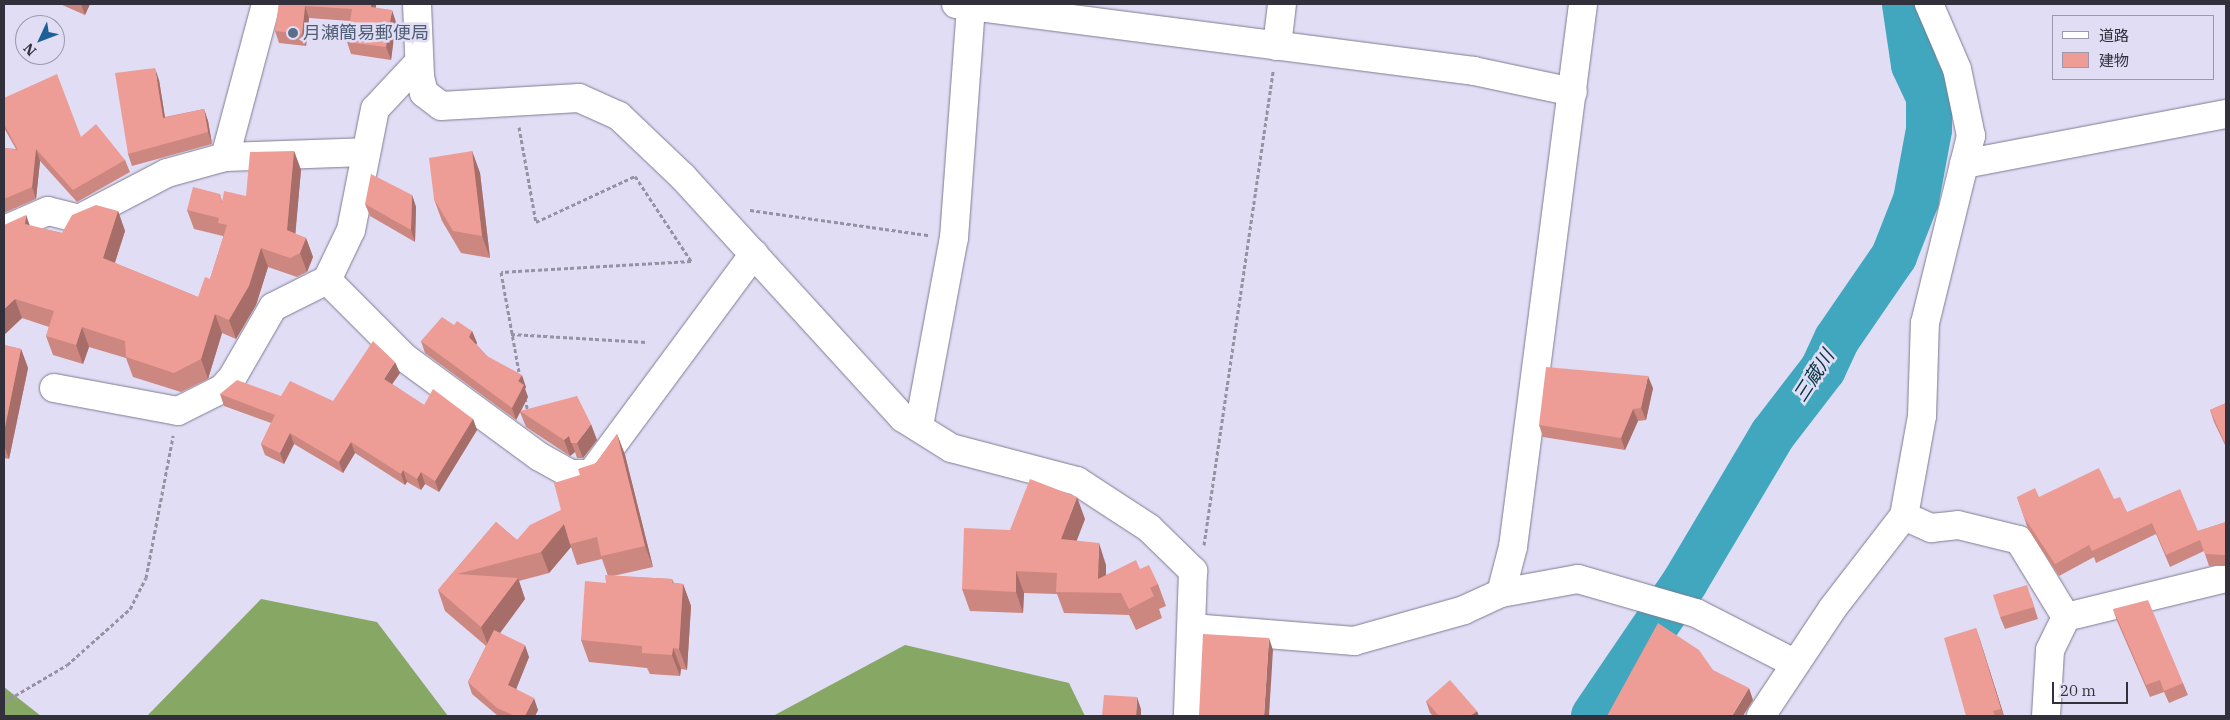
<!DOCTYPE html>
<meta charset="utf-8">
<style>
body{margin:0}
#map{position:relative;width:2230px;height:720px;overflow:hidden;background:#e0ddf5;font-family:"IBM Plex Serif","Noto Sans JP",serif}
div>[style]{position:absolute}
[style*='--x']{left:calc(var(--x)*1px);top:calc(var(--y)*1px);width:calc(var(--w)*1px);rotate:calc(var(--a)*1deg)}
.forest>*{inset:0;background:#87a765}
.river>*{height:46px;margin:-23px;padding:0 23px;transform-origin:23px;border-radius:23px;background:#41a7be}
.path>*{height:3px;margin-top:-1.5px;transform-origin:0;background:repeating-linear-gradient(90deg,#9592a4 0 4px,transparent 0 6.5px)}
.roads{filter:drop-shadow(0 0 1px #7e7b91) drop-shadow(0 0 1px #7e7b91)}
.minor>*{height:28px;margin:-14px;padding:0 14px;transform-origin:14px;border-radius:14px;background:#fff}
.wall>*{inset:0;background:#cd8781}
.shaded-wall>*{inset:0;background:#a76e69}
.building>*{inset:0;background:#ee9d96}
.dots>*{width:14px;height:14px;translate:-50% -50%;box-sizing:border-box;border:2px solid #e0ddf5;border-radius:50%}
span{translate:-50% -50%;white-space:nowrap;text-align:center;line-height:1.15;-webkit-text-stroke:5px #e0ddf5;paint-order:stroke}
.service-label{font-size:18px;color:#4e5e75}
.left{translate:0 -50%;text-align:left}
.water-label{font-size:19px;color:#03343e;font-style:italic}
.frame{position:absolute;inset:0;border:5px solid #32303a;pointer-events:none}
.legend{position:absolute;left:2052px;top:15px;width:162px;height:65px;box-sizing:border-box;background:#e0ddf5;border:1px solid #9a98aa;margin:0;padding:6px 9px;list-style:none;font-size:15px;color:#32303a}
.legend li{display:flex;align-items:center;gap:10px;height:25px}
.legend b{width:25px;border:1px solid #9a98aa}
.north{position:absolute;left:15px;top:15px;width:50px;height:50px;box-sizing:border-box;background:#e0ddf5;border:1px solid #9a98aa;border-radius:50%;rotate:227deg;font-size:14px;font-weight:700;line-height:20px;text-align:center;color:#32303a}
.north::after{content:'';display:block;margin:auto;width:18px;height:22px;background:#1d6095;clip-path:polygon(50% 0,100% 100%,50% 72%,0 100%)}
.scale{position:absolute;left:2052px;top:682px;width:76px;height:22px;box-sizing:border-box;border:2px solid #32303a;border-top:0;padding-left:6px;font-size:15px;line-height:18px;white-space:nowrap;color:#32303a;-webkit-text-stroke:4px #e0ddf5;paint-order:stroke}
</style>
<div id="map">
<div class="forest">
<div style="clip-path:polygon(261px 599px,377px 622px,448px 716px,147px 716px)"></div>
<div style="clip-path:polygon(905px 645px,1069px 683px,1085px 716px,773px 716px)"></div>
<div style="clip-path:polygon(4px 687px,41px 716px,4px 716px)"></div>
</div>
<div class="river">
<div style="--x:1594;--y:716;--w:162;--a:-55.8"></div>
<div style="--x:1685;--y:582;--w:172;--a:-59.3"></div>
<div style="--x:1773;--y:434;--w:82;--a:-52.4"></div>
<div style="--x:1823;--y:369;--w:33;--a:-65"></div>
<div style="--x:1837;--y:339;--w:101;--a:-55.5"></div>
<div style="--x:1894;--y:256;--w:60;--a:-68.6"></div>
<div style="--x:1916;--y:200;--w:71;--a:-79.5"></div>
<div style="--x:1929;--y:130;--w:33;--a:-90"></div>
<div style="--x:1929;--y:97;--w:35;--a:-115"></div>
<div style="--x:1914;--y:65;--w:62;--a:-98.4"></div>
</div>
<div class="path">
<div style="--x:519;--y:127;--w:97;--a:79.9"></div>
<div style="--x:536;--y:222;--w:109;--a:-24.9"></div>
<div style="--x:635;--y:176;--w:102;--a:56.6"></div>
<div style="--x:691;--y:261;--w:190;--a:176.7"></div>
<div style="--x:501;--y:272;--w:108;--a:79.8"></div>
<div style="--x:750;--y:210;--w:181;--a:8"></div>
<div style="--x:511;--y:334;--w:135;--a:3.4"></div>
<div style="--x:525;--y:398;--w:14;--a:78"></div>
<div style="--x:1204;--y:545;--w:479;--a:-81.7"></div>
<div style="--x:4;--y:702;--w:73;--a:-30.4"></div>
<div style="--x:67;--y:665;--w:84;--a:-41.6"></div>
<div style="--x:130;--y:609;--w:35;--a:-63"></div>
<div style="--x:146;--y:578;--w:145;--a:-79.2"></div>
</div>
<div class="roads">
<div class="minor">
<div style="--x:417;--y:4;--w:73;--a:87.6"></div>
<div style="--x:420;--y:77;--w:16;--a:76"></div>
<div style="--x:424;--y:93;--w:21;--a:37"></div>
<div style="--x:441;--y:106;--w:138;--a:-3.3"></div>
<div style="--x:579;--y:98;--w:44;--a:24.2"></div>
<div style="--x:619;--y:116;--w:88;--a:43.6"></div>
<div style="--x:683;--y:177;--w:326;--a:47.6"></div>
<div style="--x:903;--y:418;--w:57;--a:32"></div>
<div style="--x:951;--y:448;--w:130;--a:14.7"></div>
<div style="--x:1077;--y:481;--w:86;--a:33.1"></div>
<div style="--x:1149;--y:528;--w:62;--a:44.3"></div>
<div style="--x:1193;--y:571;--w:145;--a:92"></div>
<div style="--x:956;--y:4;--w:522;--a:7.37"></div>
<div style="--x:1474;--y:71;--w:101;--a:12"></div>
<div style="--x:1277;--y:46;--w:42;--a:-83.2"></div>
<div style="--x:419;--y:62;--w:64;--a:133.1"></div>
<div style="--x:375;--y:109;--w:123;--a:101.2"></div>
<div style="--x:351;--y:230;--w:55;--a:115.6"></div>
<div style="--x:327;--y:280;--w:110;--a:45"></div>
<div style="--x:405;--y:358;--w:167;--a:36.3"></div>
<div style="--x:540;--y:457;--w:35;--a:29"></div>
<div style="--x:571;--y:474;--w:20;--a:0"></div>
<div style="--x:591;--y:474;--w:274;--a:-53.5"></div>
<div style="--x:225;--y:157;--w:158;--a:-75"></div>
<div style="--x:1964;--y:164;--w:267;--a:-10.8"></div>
<div style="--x:4;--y:230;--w:48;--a:-23.4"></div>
<div style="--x:48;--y:211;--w:32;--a:14"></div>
<div style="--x:79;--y:219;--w:99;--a:-27.6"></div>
<div style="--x:167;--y:173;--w:60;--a:-15.4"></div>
<div style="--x:225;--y:157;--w:140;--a:-2"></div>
<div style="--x:54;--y:388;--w:126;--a:10.5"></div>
<div style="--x:178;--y:411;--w:49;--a:-26.6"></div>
<div style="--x:222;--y:389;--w:15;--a:-48"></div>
<div style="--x:232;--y:378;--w:82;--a:-60"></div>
<div style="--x:273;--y:307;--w:60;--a:-26.6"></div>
<div style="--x:919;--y:426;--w:191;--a:-79.5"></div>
<div style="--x:954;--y:238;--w:235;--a:-85.8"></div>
<div style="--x:1904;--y:516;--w:30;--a:24"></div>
<div style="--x:1931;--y:528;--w:27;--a:-6"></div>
<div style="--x:1958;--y:525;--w:63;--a:13.8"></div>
<div style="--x:2019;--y:540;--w:90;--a:58.6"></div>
<div style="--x:2066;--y:617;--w:165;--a:-13.7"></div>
<div style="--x:1501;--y:593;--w:48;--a:-75.4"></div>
<div style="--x:1513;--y:547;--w:547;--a:-82.65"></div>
<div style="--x:1192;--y:628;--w:163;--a:4.6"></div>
<div style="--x:1354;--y:641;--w:114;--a:-15.7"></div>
<div style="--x:1464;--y:610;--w:41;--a:-24.7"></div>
<div style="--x:1501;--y:593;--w:78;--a:-10.3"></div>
<div style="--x:1578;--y:579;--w:123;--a:16.1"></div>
<div style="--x:1696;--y:613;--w:110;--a:27"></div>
<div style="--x:1761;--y:716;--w:128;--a:-56.4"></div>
<div style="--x:1832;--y:609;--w:118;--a:-52.3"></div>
<div style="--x:1904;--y:516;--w:102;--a:-79.8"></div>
<div style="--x:1922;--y:416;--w:93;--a:-88.2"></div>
<div style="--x:1925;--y:323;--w:193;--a:-76.2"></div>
<div style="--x:1971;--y:136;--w:68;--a:-101.8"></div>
<div style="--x:1957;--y:69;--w:71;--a:-113.3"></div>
<div style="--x:2046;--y:716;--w:66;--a:-86.5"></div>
<div style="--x:2050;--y:650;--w:37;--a:-64"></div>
</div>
</div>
<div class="wall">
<div style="clip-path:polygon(60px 4px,90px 4px,85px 15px)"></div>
<div style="clip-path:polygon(279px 4px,376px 4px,376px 8px,396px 22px,391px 60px,351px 54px,347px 42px,350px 21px,309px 18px,306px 46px,279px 43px,275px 31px)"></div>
<div style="clip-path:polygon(159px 80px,165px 117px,204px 109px,208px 121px,212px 144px,132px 166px,128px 154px)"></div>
<div style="clip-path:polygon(4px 98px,81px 137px,125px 160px,130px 172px,77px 202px,40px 161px,36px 199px,4px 213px,4px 148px,16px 149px,4px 128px)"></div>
<div style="clip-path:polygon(294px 151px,301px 170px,295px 234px,306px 238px,313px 257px,307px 272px,297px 277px,268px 267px,256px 305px,236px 339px,222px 333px,208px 379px,181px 392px,133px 377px,126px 358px,89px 347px,83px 364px,53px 355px,46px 336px,49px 327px,22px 318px,4px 335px,26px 215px,30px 226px,62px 233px,118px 211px,125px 231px,115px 263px,198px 297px,210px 279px,223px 238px,223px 236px,194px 229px,187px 210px,220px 194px,222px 201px,246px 196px)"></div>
<div style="clip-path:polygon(472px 151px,480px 173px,490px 258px,461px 253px,442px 221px,434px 199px)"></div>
<div style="clip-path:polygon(412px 195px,416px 207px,415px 242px,370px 216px,365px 204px)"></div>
<div style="clip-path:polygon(454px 325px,472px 331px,477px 343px,476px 344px,487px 356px,526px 387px,525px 389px,528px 397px,521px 411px,597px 440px,583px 458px,577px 458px,575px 452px,570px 456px,526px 427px,520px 412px,516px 420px,425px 353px,421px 341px)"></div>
<div style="clip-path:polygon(4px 345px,21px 349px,28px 368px,9px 459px,4px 458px)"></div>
<div style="clip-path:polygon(400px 373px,392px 384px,424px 405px,473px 419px,477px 430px,439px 492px,425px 484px,421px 490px,407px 482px,405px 485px,355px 453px,343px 473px,294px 444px,284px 464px,265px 455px,261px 444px,271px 423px,224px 406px,220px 394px,333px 401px)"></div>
<div style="clip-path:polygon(1653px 388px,1646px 420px,1638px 421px,1625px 450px,1543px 437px,1539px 425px)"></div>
<div style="clip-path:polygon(2226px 403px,2226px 447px,2214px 422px,2210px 410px)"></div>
<div style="clip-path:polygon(617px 434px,625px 455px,653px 567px,613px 576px,672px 579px,674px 583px,683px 584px,691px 606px,687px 670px,681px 669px,680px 676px,650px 674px,647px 668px,589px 662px,581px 640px,606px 583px,608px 576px,602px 559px,577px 565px,571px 547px,549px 573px,519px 581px,525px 599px,500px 633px,529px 657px,516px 689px,538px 710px,535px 716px,498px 716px,472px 694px,468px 682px,486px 646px,445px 611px,438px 590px,496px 522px,517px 540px,561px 510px,580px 475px,596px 463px)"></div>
<div style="clip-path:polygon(2017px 497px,2114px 499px,2127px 512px,2198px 531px,2226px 522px,2226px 566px,2209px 566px,2204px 551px,2170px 567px,2156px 534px,2096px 563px,2094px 557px,2059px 576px,2028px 529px)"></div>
<div style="clip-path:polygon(1085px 519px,1076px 541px,1106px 565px,1106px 575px,1140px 569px,1158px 584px,1166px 606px,1159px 609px,1162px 618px,1136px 630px,1129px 615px,1064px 613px,1057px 594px,1024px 593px,1023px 613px,970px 611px,962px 589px,1010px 530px)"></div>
<div style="clip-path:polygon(2031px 597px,2038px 619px,2005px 629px,2000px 617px)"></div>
<div style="clip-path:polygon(2113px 609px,2183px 683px,2188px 695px,2169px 703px,2164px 692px,2150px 697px,2117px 621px)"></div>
<div style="clip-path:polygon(1976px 628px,1980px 640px,2004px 716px,1966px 716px)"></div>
<div style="clip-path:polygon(1426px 701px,1479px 716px,1433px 716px,1430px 713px)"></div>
</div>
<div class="shaded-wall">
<div style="clip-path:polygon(81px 4px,90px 4px,85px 15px)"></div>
<div style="clip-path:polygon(371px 4px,376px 4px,375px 19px,371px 7px)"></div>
<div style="clip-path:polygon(305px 6px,309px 18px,306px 46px,302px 34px)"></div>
<div style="clip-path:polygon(392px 10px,396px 22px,391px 60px,386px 47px)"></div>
<div style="clip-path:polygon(155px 68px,159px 80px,167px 130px,163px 118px)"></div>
<div style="clip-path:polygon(204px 109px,208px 121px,212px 144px,208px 132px)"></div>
<div style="clip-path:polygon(36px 149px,40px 161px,36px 199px,32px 187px)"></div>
<div style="clip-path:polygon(294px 151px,301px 170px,294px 250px,287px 230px)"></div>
<div style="clip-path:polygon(472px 151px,480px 173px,490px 258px,482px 236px)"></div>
<div style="clip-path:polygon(412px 195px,416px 207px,415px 242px,411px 230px)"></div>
<div style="clip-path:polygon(118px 211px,125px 231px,110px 277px,103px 258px)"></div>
<div style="clip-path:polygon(26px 215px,33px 235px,25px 224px)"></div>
<div style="clip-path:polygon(306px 238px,313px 257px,307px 272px,300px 253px)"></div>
<div style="clip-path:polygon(261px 248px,268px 267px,256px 305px,236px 339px,229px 320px)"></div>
<div style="clip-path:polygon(15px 299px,22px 318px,4px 335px,4px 309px)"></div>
<div style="clip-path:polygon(215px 314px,222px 333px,208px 379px,201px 359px)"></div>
<div style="clip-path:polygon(82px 327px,89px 347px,83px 364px,76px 345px)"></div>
<div style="clip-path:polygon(472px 331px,477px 343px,474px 349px,469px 337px)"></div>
<div style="clip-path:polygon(21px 349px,28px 368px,9px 459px,4px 445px,4px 432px)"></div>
<div style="clip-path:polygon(395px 362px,400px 373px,388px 390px,384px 379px)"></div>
<div style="clip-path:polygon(522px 375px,526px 387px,525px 389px,528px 397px,516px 420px,512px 408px,518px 381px)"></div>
<div style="clip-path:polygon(1648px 376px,1653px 388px,1646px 420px,1641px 408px)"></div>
<div style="clip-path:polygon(1633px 409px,1638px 421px,1625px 450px,1621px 438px)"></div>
<div style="clip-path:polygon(473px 419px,477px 430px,439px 492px,435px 481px)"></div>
<div style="clip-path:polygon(591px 424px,597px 440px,583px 458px,577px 443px)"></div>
<div style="clip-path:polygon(290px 433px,294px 444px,284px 464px,280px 453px)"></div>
<div style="clip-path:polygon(617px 434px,625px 455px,653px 567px,645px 546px)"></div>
<div style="clip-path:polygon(569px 436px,575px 452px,570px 456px,564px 440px)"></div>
<div style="clip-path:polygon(351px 442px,355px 453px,343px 473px,339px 462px)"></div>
<div style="clip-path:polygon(403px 470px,407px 482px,405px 485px,401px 474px)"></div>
<div style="clip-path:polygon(421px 472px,425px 484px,421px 490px,417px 479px)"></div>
<div style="clip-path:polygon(1077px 497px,1085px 519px,1069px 561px,1061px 539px)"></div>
<div style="clip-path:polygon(564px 524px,571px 547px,549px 573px,541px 552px)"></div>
<div style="clip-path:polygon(1099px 543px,1106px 565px,1106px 593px,1098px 579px)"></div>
<div style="clip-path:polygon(1016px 571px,1024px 593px,1023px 613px,1016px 592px)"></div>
<div style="clip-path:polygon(518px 578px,525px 599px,489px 648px,481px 627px)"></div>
<div style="clip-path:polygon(683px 584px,691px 606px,687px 670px,679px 649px)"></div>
<div style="clip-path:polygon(1976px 628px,1980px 640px,2004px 716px,2001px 709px)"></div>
<div style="clip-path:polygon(1269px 638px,1273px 650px,1269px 716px,1264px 716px)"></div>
<div style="clip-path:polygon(525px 645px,529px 657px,513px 697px,508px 685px)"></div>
<div style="clip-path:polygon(673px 648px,681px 669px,680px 676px,672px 655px)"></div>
<div style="clip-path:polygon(1749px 688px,1753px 700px,1743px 716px,1732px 716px)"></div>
<div style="clip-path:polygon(1137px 697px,1141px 709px,1141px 716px,1136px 716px)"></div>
<div style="clip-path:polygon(534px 698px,538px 710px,535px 716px,525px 716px)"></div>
<div style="clip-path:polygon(1477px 711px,1479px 716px,1470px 716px)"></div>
</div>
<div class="building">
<div style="clip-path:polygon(279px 4px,371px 4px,371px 7px,392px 10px,386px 47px,347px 42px,352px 9px,305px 6px,302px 34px,275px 31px)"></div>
<div style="clip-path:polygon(155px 68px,163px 118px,204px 109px,208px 132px,128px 154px,115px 73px)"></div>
<div style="clip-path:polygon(57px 74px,81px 137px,96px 124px,125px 160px,73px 190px,36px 149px,32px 187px,4px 199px,4px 148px,18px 150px,4px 124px,4px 98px)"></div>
<div style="clip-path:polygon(294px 151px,287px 230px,306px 238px,300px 253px,290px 258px,261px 248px,249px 286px,229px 320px,215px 314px,201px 359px,174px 373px,126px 357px,125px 341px,82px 327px,76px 345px,46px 336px,54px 311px,15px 299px,4px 309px,4px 225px,26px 215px,25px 224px,62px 233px,72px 215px,96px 205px,118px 211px,103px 258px,198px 297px,205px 277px,210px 279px,227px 225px,218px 223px,219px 218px,187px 210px,193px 187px,220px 194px,222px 203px,224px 191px,246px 196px,250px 152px)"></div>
<div style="clip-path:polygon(472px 151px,482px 236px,453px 231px,434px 199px,429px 158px)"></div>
<div style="clip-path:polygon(371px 174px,412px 195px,411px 230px,365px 204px)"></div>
<div style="clip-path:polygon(442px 317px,454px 325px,457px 321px,472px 331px,469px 337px,487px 356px,522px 375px,518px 381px,524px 385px,512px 408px,421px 341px)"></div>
<div style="clip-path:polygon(373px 341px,395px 362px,384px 379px,424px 405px,433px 389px,473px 419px,435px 481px,421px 472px,417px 479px,403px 470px,401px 474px,351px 442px,339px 462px,290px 433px,280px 453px,261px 444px,275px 415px,220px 394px,237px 380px,281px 396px,290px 381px,333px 401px)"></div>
<div style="clip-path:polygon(4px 345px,21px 349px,4px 432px)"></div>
<div style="clip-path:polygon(1546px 367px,1648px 376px,1641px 408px,1633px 409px,1621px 438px,1539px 425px)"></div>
<div style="clip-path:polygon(577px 396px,591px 424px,577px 443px,571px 443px,569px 436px,564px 440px,520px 411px)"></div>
<div style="clip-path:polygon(2226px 403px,2226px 445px,2210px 410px)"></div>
<div style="clip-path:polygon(617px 434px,645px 546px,601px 556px,597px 537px,570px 544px,564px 524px,541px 552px,457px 574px,518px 578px,481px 627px,438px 590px,496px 522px,517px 540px,530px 525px,561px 510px,554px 483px,580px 475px,578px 469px,596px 463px)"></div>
<div style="clip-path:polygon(2099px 468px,2114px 499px,2120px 497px,2127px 512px,2180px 489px,2198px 531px,2226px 522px,2226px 555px,2205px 554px,2200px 540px,2166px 555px,2152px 523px,2092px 551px,2089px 545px,2055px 564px,2024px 517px,2017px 497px,2035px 488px,2039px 497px)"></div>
<div style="clip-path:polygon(1030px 479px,1077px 497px,1061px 539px,1099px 543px,1098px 579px,1136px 560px,1140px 569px,1149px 565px,1158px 584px,1150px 588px,1154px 596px,1129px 609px,1121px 593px,1056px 592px,1057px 573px,1016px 571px,1016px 592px,962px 589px,964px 528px,1010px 530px)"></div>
<div style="clip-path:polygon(605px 575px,672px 579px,672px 583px,683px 584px,679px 649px,673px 648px,672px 655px,642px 653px,642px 646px,581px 640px,585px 581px,606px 583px)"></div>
<div style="clip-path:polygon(2027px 585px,2034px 607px,2000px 617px,1993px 595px)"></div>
<div style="clip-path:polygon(2148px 600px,2183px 683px,2164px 691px,2160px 680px,2146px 685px,2113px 609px)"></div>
<div style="clip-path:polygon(1658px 623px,1699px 650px,1713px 670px,1749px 688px,1732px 716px,1607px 716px)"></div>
<div style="clip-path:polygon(1976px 628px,2001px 709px,1993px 711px,1995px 716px,1966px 716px,1944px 638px)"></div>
<div style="clip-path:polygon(494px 630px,525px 645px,508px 685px,534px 698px,525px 716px,515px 716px,497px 708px,468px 682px)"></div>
<div style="clip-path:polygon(1203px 634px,1269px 638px,1264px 716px,1199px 716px)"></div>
<div style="clip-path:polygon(1450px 680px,1477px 711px,1470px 716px,1439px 716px,1426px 701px)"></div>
<div style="clip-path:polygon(1104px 695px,1137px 697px,1136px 716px,1102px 716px)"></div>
</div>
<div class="dots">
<div style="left:293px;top:33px;background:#5c6f8a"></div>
</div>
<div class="service-label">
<span class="left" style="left:303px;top:33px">月瀬簡易郵便局</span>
</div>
<div class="water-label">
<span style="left:1814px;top:376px;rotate:-57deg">三蔵川</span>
</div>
<div class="frame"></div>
<ul class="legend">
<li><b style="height:6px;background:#fff"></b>道路</li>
<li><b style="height:14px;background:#ee9d96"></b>建物</li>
</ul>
<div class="north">N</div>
<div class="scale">20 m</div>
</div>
